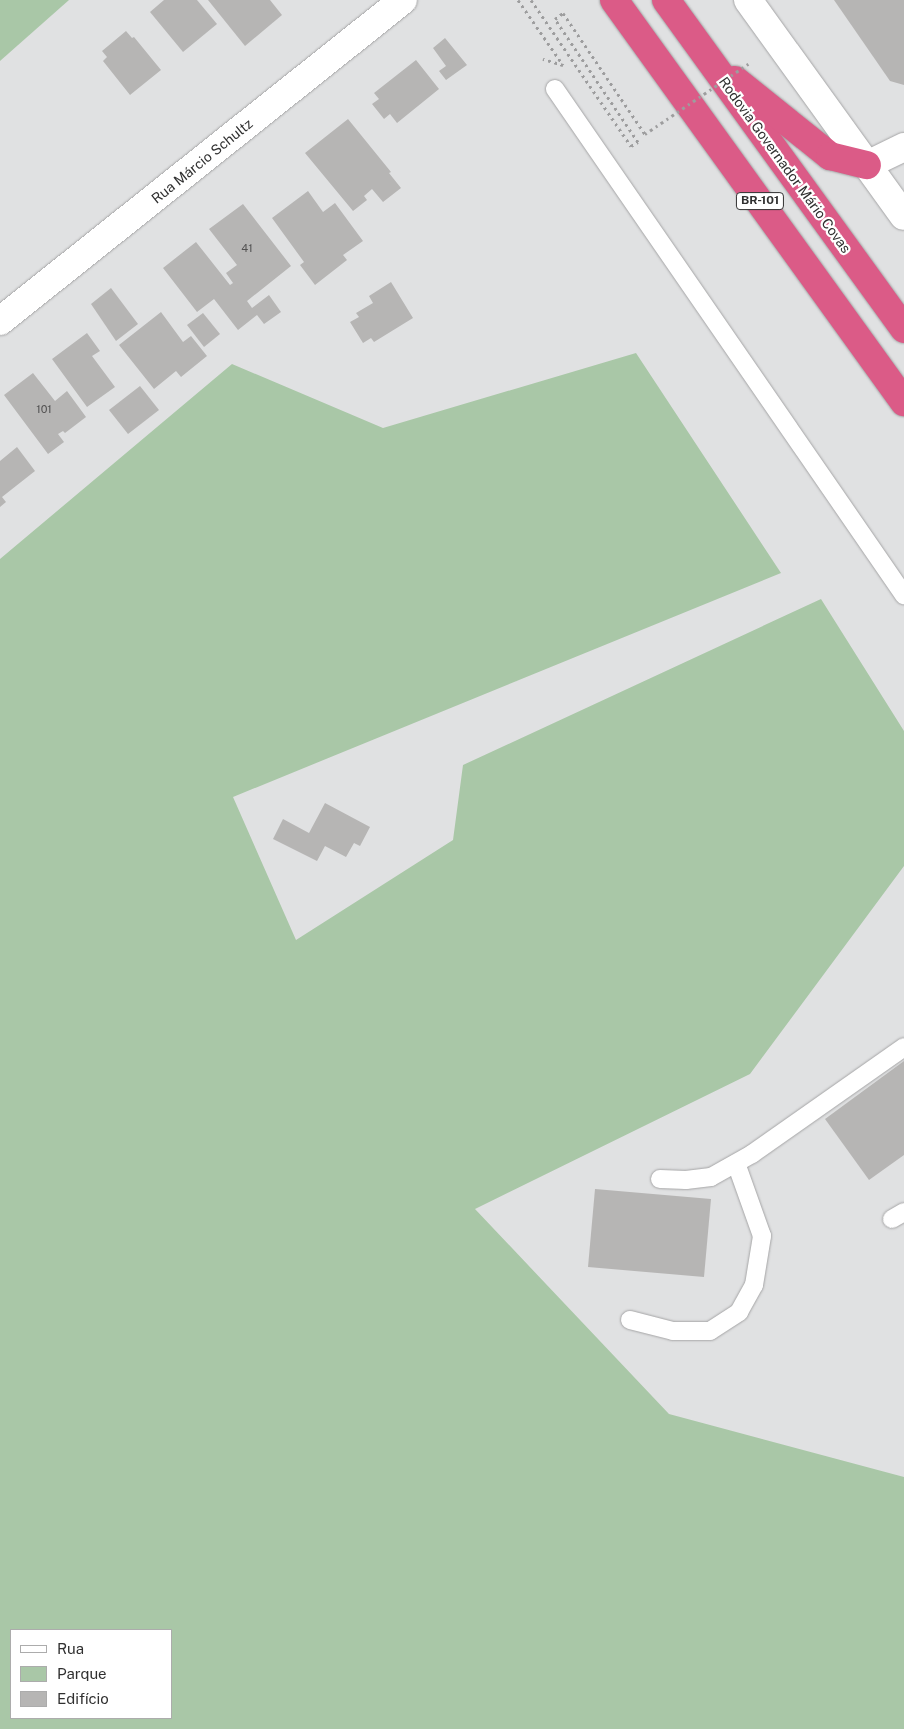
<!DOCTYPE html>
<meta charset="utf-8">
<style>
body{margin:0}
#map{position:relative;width:904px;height:1729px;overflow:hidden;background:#e0e1e2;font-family:"Public Sans",sans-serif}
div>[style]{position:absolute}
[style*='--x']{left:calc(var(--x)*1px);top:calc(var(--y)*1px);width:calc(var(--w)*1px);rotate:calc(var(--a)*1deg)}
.green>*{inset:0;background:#a9c7a7}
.building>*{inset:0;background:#b6b5b4}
.path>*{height:3px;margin-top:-1.5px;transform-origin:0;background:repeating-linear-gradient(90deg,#9d9d9e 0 2.5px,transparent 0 6.5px)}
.roads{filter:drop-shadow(0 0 1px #a5a5a6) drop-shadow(0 0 1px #a5a5a6)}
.lane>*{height:18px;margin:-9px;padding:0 9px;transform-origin:9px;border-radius:9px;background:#fff}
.street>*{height:28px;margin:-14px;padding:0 14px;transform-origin:14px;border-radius:14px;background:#fff}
.secondary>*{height:28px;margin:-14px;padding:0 14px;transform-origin:14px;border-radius:14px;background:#fff}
.highway>*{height:28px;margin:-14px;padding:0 14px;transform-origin:14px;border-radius:14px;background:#db5b87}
.path-bridge>*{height:3px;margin-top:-1.5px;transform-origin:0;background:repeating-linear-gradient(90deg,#9d9d9e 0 2.5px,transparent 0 6.5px)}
span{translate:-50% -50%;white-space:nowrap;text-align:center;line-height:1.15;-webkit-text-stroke:4.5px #fff;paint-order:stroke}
.number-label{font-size:11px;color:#525151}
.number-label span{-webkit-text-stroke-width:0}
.shield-label span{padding:1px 4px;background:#fff;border:1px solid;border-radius:4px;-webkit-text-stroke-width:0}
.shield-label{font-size:12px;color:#303030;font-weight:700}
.street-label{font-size:14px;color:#303030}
.legend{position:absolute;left:10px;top:1629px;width:162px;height:90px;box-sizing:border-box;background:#fff;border:1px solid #acacac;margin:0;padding:6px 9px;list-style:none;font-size:15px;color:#303030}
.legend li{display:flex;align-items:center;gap:10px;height:25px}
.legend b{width:25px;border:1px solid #acacac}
</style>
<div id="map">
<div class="green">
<div style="clip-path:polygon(0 0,69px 0,0 61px)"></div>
<div style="clip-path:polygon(evenodd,636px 353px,781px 573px,233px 797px,296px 940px,453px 840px,463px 765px,821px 599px,904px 731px,904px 866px,750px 1074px,475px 1209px,669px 1414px,904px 1477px,904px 1729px,0 1729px,0 559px,232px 364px,383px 428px,636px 353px,171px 1630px,171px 1718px,11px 1718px,11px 1630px,171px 1630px)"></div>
</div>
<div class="building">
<div style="clip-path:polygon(164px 0,197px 0,217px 24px,183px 52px,150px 12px)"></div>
<div style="clip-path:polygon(208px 0,270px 0,282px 15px,245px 46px)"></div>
<div style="clip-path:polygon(834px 0,904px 0,904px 85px,890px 81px)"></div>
<div style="clip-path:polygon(126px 31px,132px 38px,134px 37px,161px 70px,130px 95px,103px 61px,107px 57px,102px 51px)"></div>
<div style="clip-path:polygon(445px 38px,467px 65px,446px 80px,439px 71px,446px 66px,433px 48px)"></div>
<div style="clip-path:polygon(416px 60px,439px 89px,397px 123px,390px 114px,384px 119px,372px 104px,379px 99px,374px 93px)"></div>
<div style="clip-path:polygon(348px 119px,391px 172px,389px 173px,401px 188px,383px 202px,372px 189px,364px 196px,367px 200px,353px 211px,305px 153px)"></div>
<div style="clip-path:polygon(308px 191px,323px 212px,335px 203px,363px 241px,343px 255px,347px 260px,315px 285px,300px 265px,304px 262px,272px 218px)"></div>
<div style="clip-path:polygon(243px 204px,291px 266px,247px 301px,252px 308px,269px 295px,281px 312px,264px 324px,257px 315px,238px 330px,214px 299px,197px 312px,163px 268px,196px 242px,230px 285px,233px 283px,226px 273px,237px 265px,209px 229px)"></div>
<div style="clip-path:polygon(391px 282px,413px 318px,374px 342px,371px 338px,363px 343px,350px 322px,359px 317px,356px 313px,373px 303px,369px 296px)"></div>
<div style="clip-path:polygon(111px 288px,138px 324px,116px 341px,91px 304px)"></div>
<div style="clip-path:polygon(161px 312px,183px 342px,191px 336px,207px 356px,181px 377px,176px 371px,154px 389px,119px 345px)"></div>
<div style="clip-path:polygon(203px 313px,220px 334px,204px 347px,187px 325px)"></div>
<div style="clip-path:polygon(87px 333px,100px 351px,92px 356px,115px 387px,87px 407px,52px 359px)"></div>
<div style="clip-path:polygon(33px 373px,55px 401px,67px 391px,86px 417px,65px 433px,63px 431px,58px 434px,64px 442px,48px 454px,4px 395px)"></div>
<div style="clip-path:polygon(140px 386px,159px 410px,128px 434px,109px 410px)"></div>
<div style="clip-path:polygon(17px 447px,35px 471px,2px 497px,6px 502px,0 507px,0 461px)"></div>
<div style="clip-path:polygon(325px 803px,370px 827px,360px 846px,354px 843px,346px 857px,325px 846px,317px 861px,273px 839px,283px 819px,309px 833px)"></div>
<div style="clip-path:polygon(904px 1061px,904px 1155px,869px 1180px,825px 1119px)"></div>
<div style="clip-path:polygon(595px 1189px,711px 1199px,704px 1277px,588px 1267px)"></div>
</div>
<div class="path">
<div style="--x:518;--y:0;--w:79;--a:55.3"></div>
<div style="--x:563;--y:65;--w:21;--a:-163"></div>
<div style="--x:531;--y:0;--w:177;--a:55.6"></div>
<div style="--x:631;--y:146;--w:8;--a:-30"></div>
<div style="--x:638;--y:142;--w:148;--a:-124"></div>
<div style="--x:555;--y:19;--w:10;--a:-37"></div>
<div style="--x:563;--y:13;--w:146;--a:55.9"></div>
</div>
<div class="roads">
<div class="lane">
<div style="--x:555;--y:89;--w:615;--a:55.41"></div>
<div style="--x:660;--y:1179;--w:26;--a:2"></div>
<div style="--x:686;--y:1180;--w:25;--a:-7"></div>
<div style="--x:711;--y:1177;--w:47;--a:-29.3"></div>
<div style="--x:752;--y:1154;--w:186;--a:-35.1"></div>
<div style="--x:892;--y:1219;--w:14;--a:-30"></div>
<div style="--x:630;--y:1320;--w:44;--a:14.3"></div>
<div style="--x:673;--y:1331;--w:37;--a:0"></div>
<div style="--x:710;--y:1331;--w:35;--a:-33"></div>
<div style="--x:739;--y:1312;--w:31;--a:-61"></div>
<div style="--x:754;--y:1285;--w:50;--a:-80.7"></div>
<div style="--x:762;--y:1236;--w:77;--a:-109.6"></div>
</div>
<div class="street">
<div style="--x:748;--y:0;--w:266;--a:54.2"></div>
<div style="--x:0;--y:321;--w:515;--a:-38.54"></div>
</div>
<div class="secondary">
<div style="--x:867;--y:165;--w:41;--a:-25.9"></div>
</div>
<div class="highway">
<div style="--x:614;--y:0;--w:496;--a:54.2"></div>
<div style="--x:666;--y:0;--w:406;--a:54.1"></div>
<div style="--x:735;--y:80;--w:122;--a:38.7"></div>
<div style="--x:830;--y:156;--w:38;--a:14"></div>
</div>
</div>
<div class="path-bridge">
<div style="--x:645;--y:134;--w:125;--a:-34.2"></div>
</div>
<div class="number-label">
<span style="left:247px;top:248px">41</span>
<span style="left:44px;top:409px">101</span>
</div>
<div class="shield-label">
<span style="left:760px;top:201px">BR-101</span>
</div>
<div class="street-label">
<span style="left:202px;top:161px;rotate:-39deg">Rua Márcio Schultz</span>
<span style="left:785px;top:165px;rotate:54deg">Rodovia Governador Mário Covas</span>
</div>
<ul class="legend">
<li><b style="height:6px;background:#fff"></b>Rua</li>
<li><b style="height:14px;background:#a9c7a7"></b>Parque</li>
<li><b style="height:14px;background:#b6b5b4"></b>Edifício</li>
</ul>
</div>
